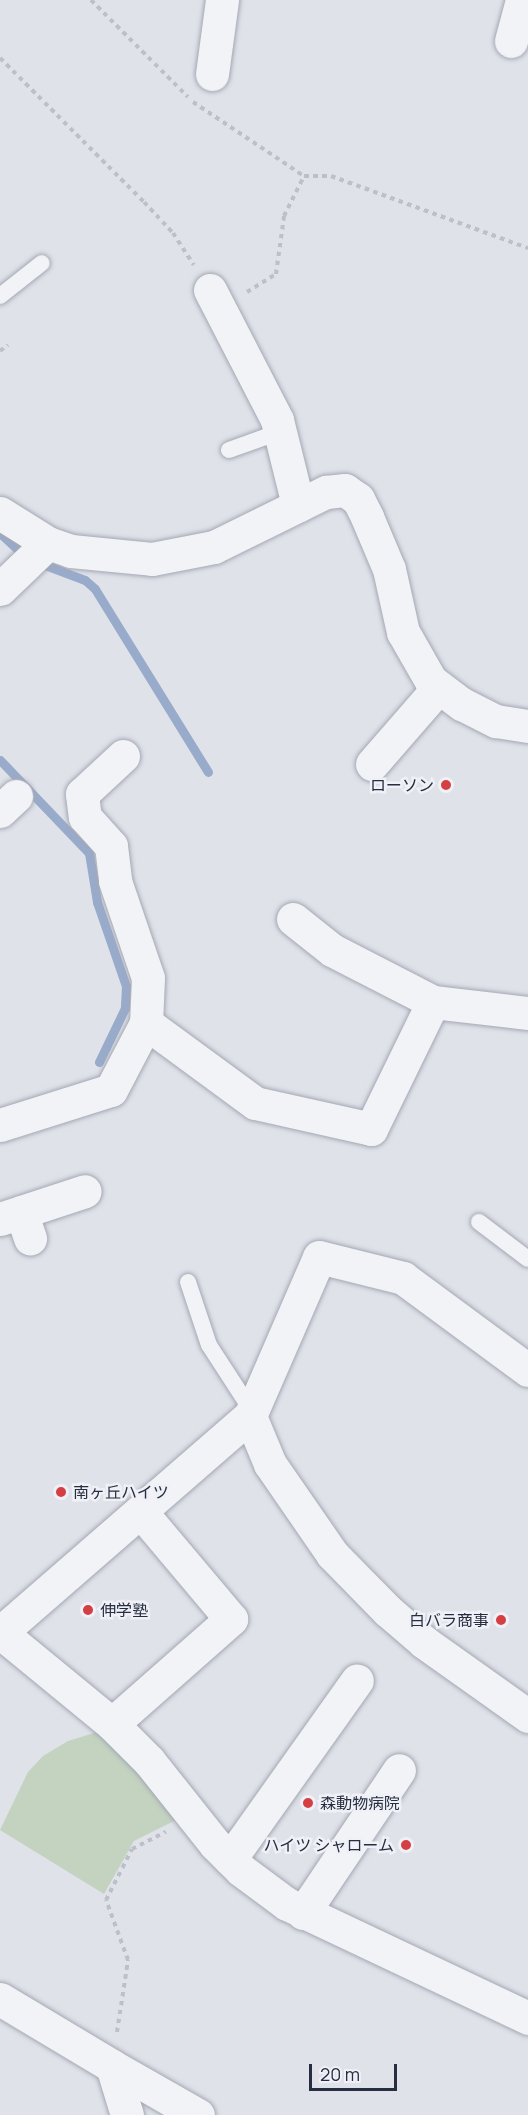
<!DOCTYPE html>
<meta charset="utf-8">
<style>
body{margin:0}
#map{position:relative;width:528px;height:2115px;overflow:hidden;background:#dfe2e9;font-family:Manrope,"Noto Sans JP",sans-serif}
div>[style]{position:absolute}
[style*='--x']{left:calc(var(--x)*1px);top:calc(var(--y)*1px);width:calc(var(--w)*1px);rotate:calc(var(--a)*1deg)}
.green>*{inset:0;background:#c3d3c0}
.stream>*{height:9px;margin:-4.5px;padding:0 4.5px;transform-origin:4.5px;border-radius:4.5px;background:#99abcb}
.path>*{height:4px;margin-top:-2px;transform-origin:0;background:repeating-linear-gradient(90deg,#bdc0c8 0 4.5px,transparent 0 9px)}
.roads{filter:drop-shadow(0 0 2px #a4a8b3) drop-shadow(0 0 2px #a4a8b3)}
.lane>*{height:16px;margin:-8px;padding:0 8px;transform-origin:8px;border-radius:8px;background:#f2f3f7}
.street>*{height:33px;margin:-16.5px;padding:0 16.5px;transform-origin:16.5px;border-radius:16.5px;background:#f2f3f7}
.dots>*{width:16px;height:16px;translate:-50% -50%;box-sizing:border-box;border:3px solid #eff1f7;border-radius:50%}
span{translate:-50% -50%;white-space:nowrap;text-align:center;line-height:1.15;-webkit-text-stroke:5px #eff1f7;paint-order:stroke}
.poi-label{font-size:16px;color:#272e41}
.right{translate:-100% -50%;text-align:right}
.left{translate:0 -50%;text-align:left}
.scale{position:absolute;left:309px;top:2064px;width:88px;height:27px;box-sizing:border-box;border:3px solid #272e41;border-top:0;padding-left:8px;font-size:18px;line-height:21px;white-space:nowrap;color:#272e41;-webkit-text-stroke:4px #eff1f7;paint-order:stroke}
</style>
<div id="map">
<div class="green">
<div style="clip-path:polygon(104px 1730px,178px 1819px,134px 1841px,104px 1894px,0 1830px,28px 1772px,43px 1756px,68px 1741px)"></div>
</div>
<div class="stream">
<div style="--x:0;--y:533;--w:34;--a:43"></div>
<div style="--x:37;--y:562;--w:51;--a:20.6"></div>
<div style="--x:85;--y:580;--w:13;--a:42"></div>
<div style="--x:95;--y:589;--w:215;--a:58.3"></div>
<div style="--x:0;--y:760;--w:129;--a:46.3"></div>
<div style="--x:89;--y:853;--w:50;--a:80.7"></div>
<div style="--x:97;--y:902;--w:89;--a:71"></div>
<div style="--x:126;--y:986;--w:22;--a:93"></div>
<div style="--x:125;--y:1008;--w:60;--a:115.7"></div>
</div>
<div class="path">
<div style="--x:91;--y:0;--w:137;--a:45"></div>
<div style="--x:0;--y:58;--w:204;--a:45"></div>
<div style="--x:144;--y:202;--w:42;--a:46.9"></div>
<div style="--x:173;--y:233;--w:38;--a:57"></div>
<div style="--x:193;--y:102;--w:133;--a:33.7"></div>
<div style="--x:247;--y:292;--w:34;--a:-32"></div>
<div style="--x:276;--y:274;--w:59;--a:-82.1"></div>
<div style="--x:284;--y:216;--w:45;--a:-63.4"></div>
<div style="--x:304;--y:176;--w:27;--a:0"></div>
<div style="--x:331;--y:176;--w:210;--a:20.1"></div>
<div style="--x:0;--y:351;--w:10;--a:-37"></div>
<div style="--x:117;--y:2032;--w:73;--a:-81.3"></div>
<div style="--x:128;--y:1960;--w:64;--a:-110.1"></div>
<div style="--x:106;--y:1900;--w:57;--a:-63"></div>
<div style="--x:132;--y:1849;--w:38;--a:-27"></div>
</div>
<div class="roads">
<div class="lane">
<div style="--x:0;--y:296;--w:53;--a:-38.2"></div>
<div style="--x:229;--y:450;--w:56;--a:-19.7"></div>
<div style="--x:479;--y:1222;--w:61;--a:37.1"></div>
<div style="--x:188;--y:1282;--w:66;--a:71.6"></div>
<div style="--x:209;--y:1345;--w:72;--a:57"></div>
<div style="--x:248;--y:1405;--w:10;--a:79"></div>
</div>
<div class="street">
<div style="--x:511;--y:41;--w:42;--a:-75"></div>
<div style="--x:212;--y:74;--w:75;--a:-82.3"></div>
<div style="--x:210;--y:290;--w:146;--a:62.7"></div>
<div style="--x:277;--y:420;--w:88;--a:76.1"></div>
<div style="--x:0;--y:513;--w:57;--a:32"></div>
<div style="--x:48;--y:543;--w:24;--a:19"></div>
<div style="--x:71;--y:551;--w:81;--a:5.6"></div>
<div style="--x:152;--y:559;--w:63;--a:-11"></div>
<div style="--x:214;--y:547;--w:125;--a:-26.2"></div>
<div style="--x:326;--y:492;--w:19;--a:-6"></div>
<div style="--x:345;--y:490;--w:16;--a:35"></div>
<div style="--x:358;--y:499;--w:20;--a:63"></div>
<div style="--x:367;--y:517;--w:56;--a:67.1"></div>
<div style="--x:389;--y:569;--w:65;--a:77.5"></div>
<div style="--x:403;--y:632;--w:56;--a:60.3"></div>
<div style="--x:431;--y:681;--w:39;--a:37"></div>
<div style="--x:462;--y:704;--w:38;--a:27"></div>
<div style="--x:496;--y:721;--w:32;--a:9"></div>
<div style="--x:0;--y:589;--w:66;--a:-43.8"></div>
<div style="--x:123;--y:756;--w:56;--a:137.2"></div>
<div style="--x:82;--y:794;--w:23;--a:83"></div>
<div style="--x:85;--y:817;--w:39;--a:48"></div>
<div style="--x:111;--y:846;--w:35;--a:83"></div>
<div style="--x:115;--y:881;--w:102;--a:71.2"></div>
<div style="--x:148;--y:978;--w:45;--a:92.5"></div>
<div style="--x:372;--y:764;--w:101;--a:-49"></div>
<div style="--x:0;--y:811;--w:22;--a:-43"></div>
<div style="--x:293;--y:919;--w:50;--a:38.5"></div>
<div style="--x:332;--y:950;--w:114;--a:27.2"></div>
<div style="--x:0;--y:1125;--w:116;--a:-17.5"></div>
<div style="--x:111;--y:1090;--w:76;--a:-62.4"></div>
<div style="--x:146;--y:1023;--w:135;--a:36.3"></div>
<div style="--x:255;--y:1103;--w:119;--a:12.6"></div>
<div style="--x:371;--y:1129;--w:141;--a:-64"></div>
<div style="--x:433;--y:1002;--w:96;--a:6.6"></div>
<div style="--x:21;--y:1212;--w:28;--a:71"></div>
<div style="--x:0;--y:1219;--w:89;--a:-18.2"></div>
<div style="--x:250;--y:1416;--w:173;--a:-66.5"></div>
<div style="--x:319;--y:1257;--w:87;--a:14"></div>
<div style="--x:403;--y:1278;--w:155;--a:36.4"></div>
<div style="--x:0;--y:1632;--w:145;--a:39.4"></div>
<div style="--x:112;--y:1724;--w:52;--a:45"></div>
<div style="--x:149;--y:1761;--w:106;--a:51.5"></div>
<div style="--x:215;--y:1844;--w:37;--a:45"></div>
<div style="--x:241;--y:1870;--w:57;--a:36.5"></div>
<div style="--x:287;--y:1904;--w:267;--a:25.3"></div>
<div style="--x:0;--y:1633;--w:331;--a:-41"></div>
<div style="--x:250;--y:1416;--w:52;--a:67.4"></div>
<div style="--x:270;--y:1464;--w:109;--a:55.4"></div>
<div style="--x:332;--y:1554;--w:80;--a:45.5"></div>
<div style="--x:388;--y:1611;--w:48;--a:40.7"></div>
<div style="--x:424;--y:1642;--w:128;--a:35.4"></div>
<div style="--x:112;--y:1724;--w:159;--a:-41.4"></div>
<div style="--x:231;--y:1619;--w:140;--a:-130.1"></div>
<div style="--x:230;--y:1859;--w:219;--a:-54.6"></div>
<div style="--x:303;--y:1913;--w:172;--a:-56.1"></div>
<div style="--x:0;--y:1999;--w:131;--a:30.9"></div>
<div style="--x:127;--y:2115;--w:51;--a:-107"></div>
<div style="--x:112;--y:2066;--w:99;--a:29.7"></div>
</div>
</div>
<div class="dots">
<div style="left:446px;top:785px;background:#d43f43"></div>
<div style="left:61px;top:1492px;background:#d43f43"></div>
<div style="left:88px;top:1610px;background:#d43f43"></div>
<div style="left:501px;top:1620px;background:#d43f43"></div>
<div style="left:308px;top:1803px;background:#d43f43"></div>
<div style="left:406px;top:1845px;background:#d43f43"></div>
</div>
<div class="poi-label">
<span class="right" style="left:434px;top:785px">ローソン</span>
<span class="left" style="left:73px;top:1492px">南ヶ丘ハイツ</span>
<span class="left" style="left:100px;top:1610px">伸学塾</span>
<span class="right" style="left:489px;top:1620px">白バラ商事</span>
<span class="left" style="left:320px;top:1803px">森動物病院</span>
<span class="right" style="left:394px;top:1845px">ハイツ シャローム</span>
</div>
<div class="scale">20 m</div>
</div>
